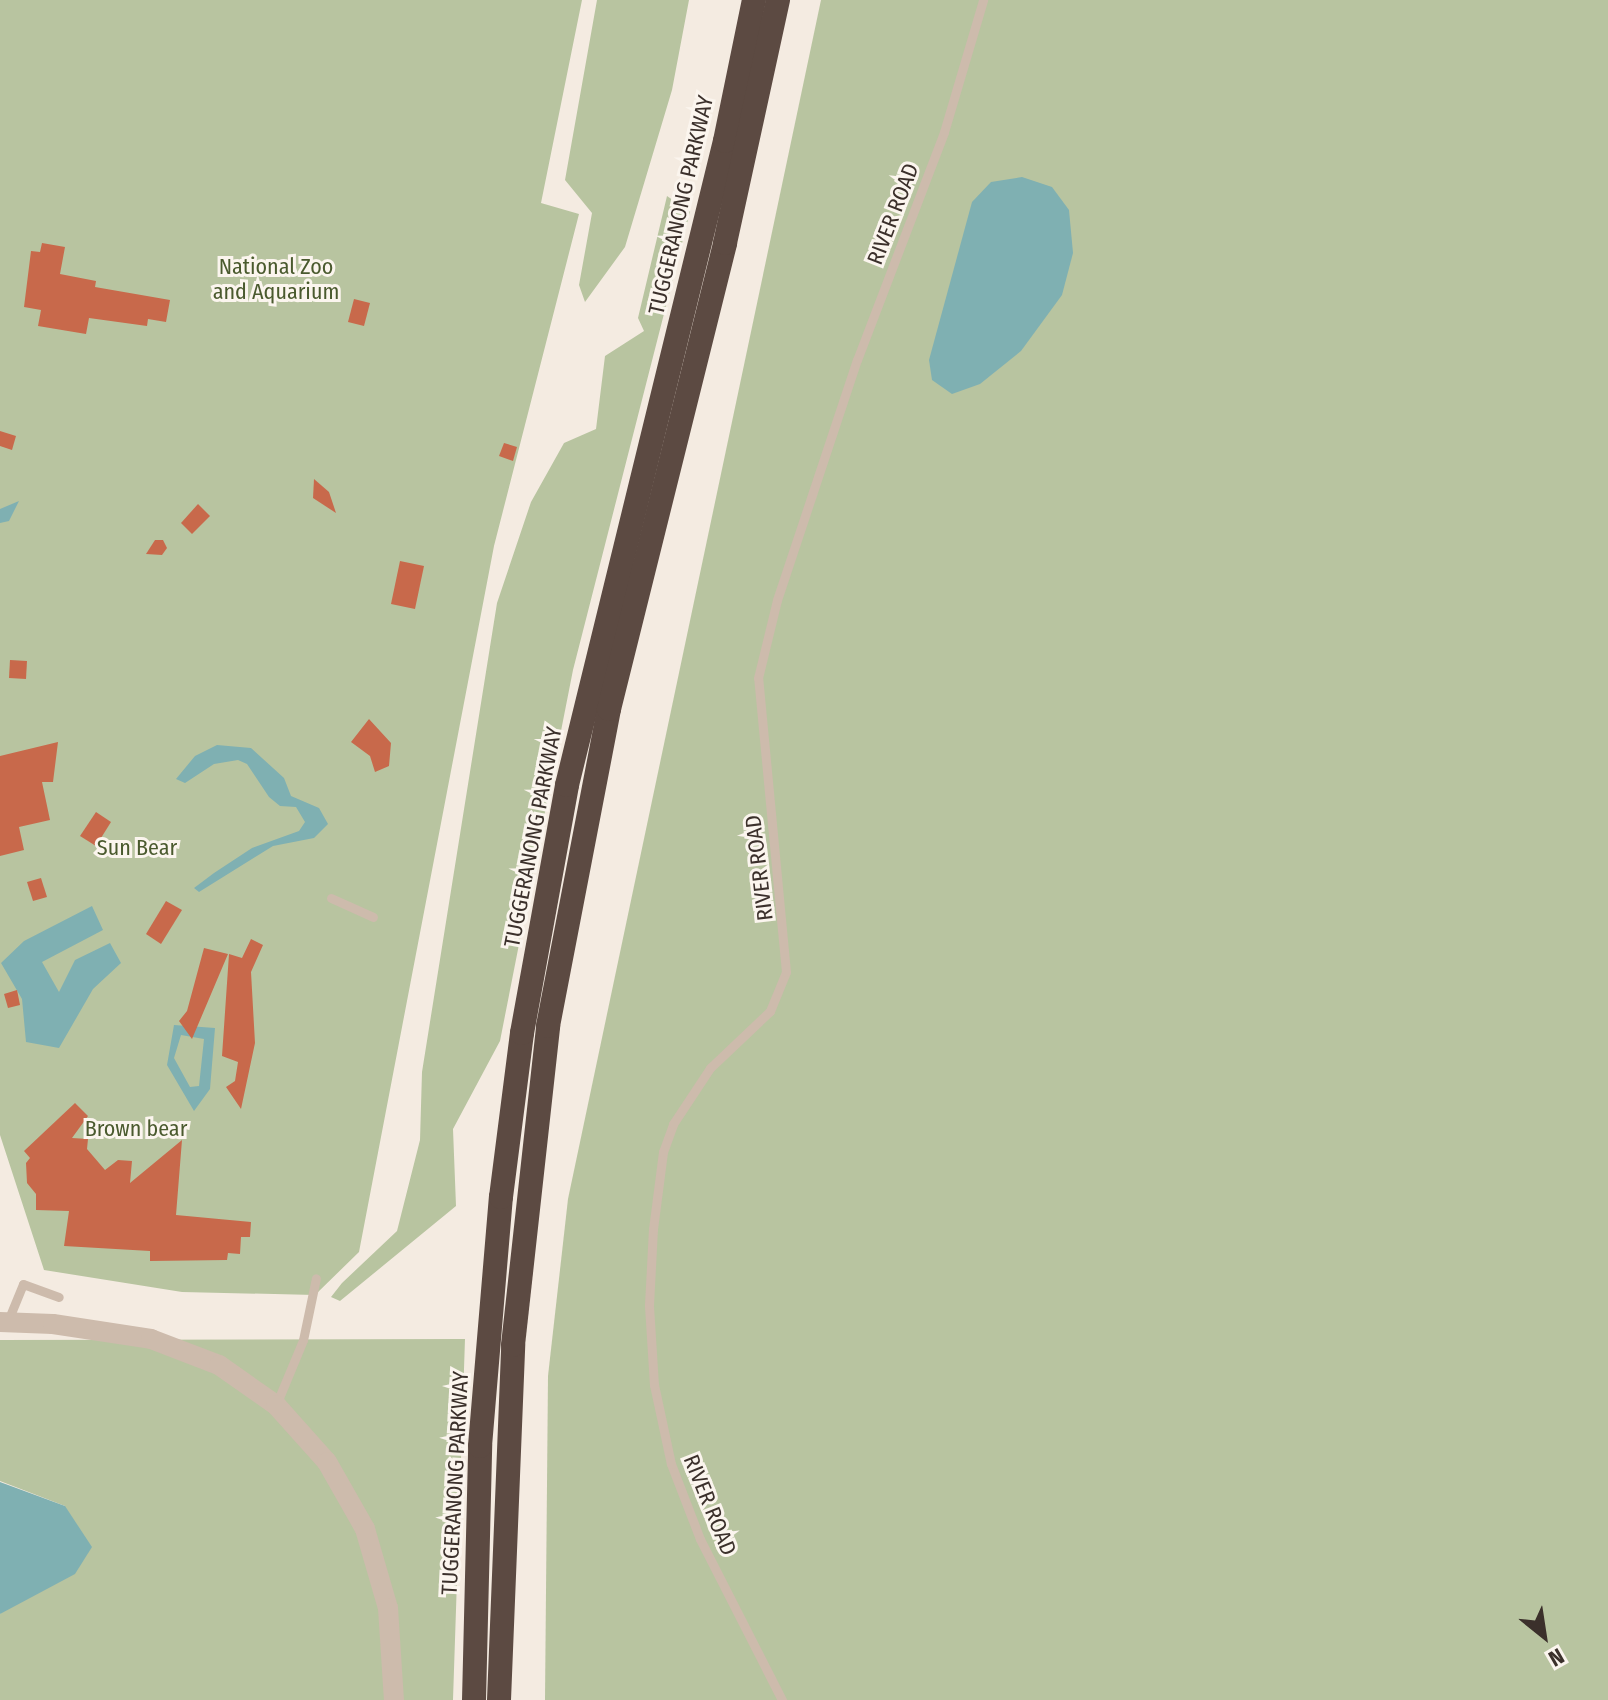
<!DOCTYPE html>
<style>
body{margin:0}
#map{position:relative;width:1608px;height:1700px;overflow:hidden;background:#f4ebe1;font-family:"Fira Sans Condensed",sans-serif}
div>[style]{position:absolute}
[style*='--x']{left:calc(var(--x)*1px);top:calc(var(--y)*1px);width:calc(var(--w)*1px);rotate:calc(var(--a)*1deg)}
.green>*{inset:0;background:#b8c4a0}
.water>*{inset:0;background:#7fb0b2}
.building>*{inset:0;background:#c8694b}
.service>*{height:9px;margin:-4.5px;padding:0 4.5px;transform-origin:4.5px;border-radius:4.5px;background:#cdbbac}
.tertiary>*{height:20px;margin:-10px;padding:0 10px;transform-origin:10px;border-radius:10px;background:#cdbbac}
.motorway>*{height:24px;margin:-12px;padding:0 12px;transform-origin:12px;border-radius:12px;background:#5c4a42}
span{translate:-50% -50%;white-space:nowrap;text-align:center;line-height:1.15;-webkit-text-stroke:6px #fbf5ee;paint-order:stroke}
.street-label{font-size:22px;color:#3b302b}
.park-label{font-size:22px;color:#4a5a2e}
.north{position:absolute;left:1504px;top:1596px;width:80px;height:80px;-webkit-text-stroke:6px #fbf5ee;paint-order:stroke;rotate:150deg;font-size:22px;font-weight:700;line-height:32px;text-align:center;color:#3b302b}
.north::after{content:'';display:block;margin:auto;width:28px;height:36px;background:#3b302b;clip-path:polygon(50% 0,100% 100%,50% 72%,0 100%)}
</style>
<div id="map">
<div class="green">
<div style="clip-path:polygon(0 0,582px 0,541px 203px,579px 214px,494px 546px,359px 1252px,315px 1295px,182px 1292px,44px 1270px,0 1135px)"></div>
<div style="clip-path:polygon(597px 0,689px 0,672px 90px,625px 247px,585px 302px,579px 285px,592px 213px,565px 180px)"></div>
<div style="clip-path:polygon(821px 0,1608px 0,1608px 1700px,545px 1700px,548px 1376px,568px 1199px)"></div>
<div style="clip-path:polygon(667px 196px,690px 212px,573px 670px,500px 1041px,453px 1129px,456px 1206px,340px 1301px,331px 1297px,342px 1283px,397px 1231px,420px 1140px,422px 1072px,497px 603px,531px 502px,564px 443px,596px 429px,605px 356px,644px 331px,638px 318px)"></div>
<div style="clip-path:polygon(465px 1339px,453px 1700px,0 1700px,0 1614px,65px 1506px,0 1481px,0 1340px)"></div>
</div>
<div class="water">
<div style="clip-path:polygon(1022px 177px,1052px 187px,1069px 210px,1073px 253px,1062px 295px,1021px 351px,980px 384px,952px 394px,932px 380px,929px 360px,972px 202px,991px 182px)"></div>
<div style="clip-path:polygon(19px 501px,9px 521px,0 523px,0 509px)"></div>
<div style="clip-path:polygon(217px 745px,251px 748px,284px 778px,291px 796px,319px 808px,328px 824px,314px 838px,273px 846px,199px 892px,194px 888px,214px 873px,252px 848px,299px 831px,305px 822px,296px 807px,280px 806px,269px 797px,247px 764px,238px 760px,214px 764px,185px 783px,176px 779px,195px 756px)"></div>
<div style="clip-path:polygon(92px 906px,103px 930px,42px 962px,59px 992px,75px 960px,110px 943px,121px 963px,93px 989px,59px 1048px,26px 1042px,22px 999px,1px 963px,24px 941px)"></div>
<div style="clip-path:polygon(evenodd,174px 1025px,215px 1028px,210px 1089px,194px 1111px,167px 1065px,174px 1025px,181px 1035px,204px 1039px,199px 1086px,190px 1087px,174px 1058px,181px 1035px)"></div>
<div style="clip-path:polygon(0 1482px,65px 1506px,92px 1547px,75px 1574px,0 1614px)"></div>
</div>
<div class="building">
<div style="clip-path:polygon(42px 243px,65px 247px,60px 274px,96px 281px,95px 287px,170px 300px,166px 322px,148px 319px,147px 326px,89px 318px,86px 334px,38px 326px,41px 310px,24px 307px,31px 251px,40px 252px)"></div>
<div style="clip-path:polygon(354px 299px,370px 303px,364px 326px,348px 322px)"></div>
<div style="clip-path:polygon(0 431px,16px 436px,12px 450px,0 446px)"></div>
<div style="clip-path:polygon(504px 443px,517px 447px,513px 461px,499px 456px)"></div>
<div style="clip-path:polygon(314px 479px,329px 492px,336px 513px,313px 498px)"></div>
<div style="clip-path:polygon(198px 504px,210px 516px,192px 534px,181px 523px)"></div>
<div style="clip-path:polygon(155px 540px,163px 540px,167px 548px,162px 555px,146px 554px)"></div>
<div style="clip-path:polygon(400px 561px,424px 566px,415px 609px,391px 604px)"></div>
<div style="clip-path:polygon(10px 660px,27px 661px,26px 679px,9px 678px)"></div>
<div style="clip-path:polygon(369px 719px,391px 743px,389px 766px,375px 772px,370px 756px,351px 742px)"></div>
<div style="clip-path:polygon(58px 742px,53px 782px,42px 782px,50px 820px,19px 827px,24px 850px,0 856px,0 756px)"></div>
<div style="clip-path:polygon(96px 812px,111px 822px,96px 846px,80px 836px)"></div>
<div style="clip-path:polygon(41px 878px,47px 897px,33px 901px,27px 882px)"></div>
<div style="clip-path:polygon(166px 901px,182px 910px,161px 944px,146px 934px)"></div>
<div style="clip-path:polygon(251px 939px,263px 945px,251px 972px,255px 1043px,241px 1109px,226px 1087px,235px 1081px,238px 1062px,222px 1056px,229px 954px,242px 958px)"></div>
<div style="clip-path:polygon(204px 948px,228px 954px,192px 1039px,179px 1021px,187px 1011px)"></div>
<div style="clip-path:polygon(17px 990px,20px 1005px,8px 1008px,4px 994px)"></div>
<div style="clip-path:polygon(75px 1103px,88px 1116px,72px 1138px,88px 1139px,87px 1149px,105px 1170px,118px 1160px,132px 1161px,130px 1183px,182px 1140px,176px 1215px,251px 1222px,250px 1237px,241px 1237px,240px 1254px,228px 1253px,227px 1260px,150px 1261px,150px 1251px,64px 1246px,69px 1211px,36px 1210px,36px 1194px,27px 1183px,26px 1163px,30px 1158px,24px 1151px)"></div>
</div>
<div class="service">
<div style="--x:331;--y:898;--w:46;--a:24.3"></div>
<div style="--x:7;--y:1323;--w:42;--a:-67.7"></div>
<div style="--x:23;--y:1284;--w:38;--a:20"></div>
<div style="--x:276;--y:1405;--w:70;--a:-67.4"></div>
<div style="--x:303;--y:1340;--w:63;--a:-78.2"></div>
<div style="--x:782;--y:1700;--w:181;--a:-117"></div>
<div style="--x:700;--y:1539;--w:80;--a:-111.1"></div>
<div style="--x:671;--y:1464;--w:81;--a:-102.1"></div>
<div style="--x:654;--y:1385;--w:80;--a:-93.6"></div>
<div style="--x:649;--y:1305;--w:76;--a:-87"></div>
<div style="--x:653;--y:1229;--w:78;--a:-82.6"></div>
<div style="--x:663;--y:1152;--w:30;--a:-70"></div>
<div style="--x:673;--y:1124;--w:67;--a:-56.5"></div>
<div style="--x:710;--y:1068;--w:83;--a:-43.5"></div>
<div style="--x:770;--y:1011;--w:42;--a:-67.7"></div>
<div style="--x:786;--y:972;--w:295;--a:-95.4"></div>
<div style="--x:758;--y:678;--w:80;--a:-76.3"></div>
<div style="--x:777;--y:600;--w:253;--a:-71.6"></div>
<div style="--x:857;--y:360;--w:244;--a:-69.1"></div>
<div style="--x:944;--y:132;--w:138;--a:-73.5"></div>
</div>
<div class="tertiary">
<div style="--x:0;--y:1322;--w:53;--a:2.2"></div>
<div style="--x:53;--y:1324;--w:99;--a:8.7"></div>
<div style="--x:151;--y:1339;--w:73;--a:20.9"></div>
<div style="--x:219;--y:1365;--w:70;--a:35.1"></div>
<div style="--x:276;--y:1405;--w:76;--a:48.2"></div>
<div style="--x:327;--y:1462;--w:77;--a:60.4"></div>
<div style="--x:365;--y:1529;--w:82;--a:73.8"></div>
<div style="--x:388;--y:1608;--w:92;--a:86.3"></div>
</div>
<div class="motorway">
<div style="--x:474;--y:1700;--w:254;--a:-88.6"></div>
<div style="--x:480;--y:1446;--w:250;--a:-85.2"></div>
<div style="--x:501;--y:1197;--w:165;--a:-82.7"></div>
<div style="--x:522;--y:1033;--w:252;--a:-79.7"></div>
<div style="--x:567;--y:785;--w:663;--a:-76.22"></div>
<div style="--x:725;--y:141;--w:144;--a:-78.4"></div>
<div style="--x:499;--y:1700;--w:355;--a:-87.7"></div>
<div style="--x:513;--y:1345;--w:321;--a:-83.7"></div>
<div style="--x:548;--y:1026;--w:323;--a:-79.1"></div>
<div style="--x:609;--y:709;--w:480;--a:-76"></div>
<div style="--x:725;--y:243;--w:249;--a:-77.7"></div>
</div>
<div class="street-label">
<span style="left:681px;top:205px;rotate:-77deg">TUGGERANONG PARKWAY</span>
<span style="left:893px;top:214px;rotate:-69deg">RIVER ROAD</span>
<span style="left:533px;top:837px;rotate:-79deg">TUGGERANONG PARKWAY</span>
<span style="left:759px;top:868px;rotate:-97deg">RIVER ROAD</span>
<span style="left:455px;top:1483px;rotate:-87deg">TUGGERANONG PARKWAY</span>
<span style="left:710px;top:1505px;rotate:68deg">RIVER ROAD</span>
</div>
<div class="park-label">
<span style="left:276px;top:279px">National Zoo<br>and Aquarium</span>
<span style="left:137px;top:848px">Sun Bear</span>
<span style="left:136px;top:1129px">Brown bear</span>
</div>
<div class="north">N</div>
</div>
